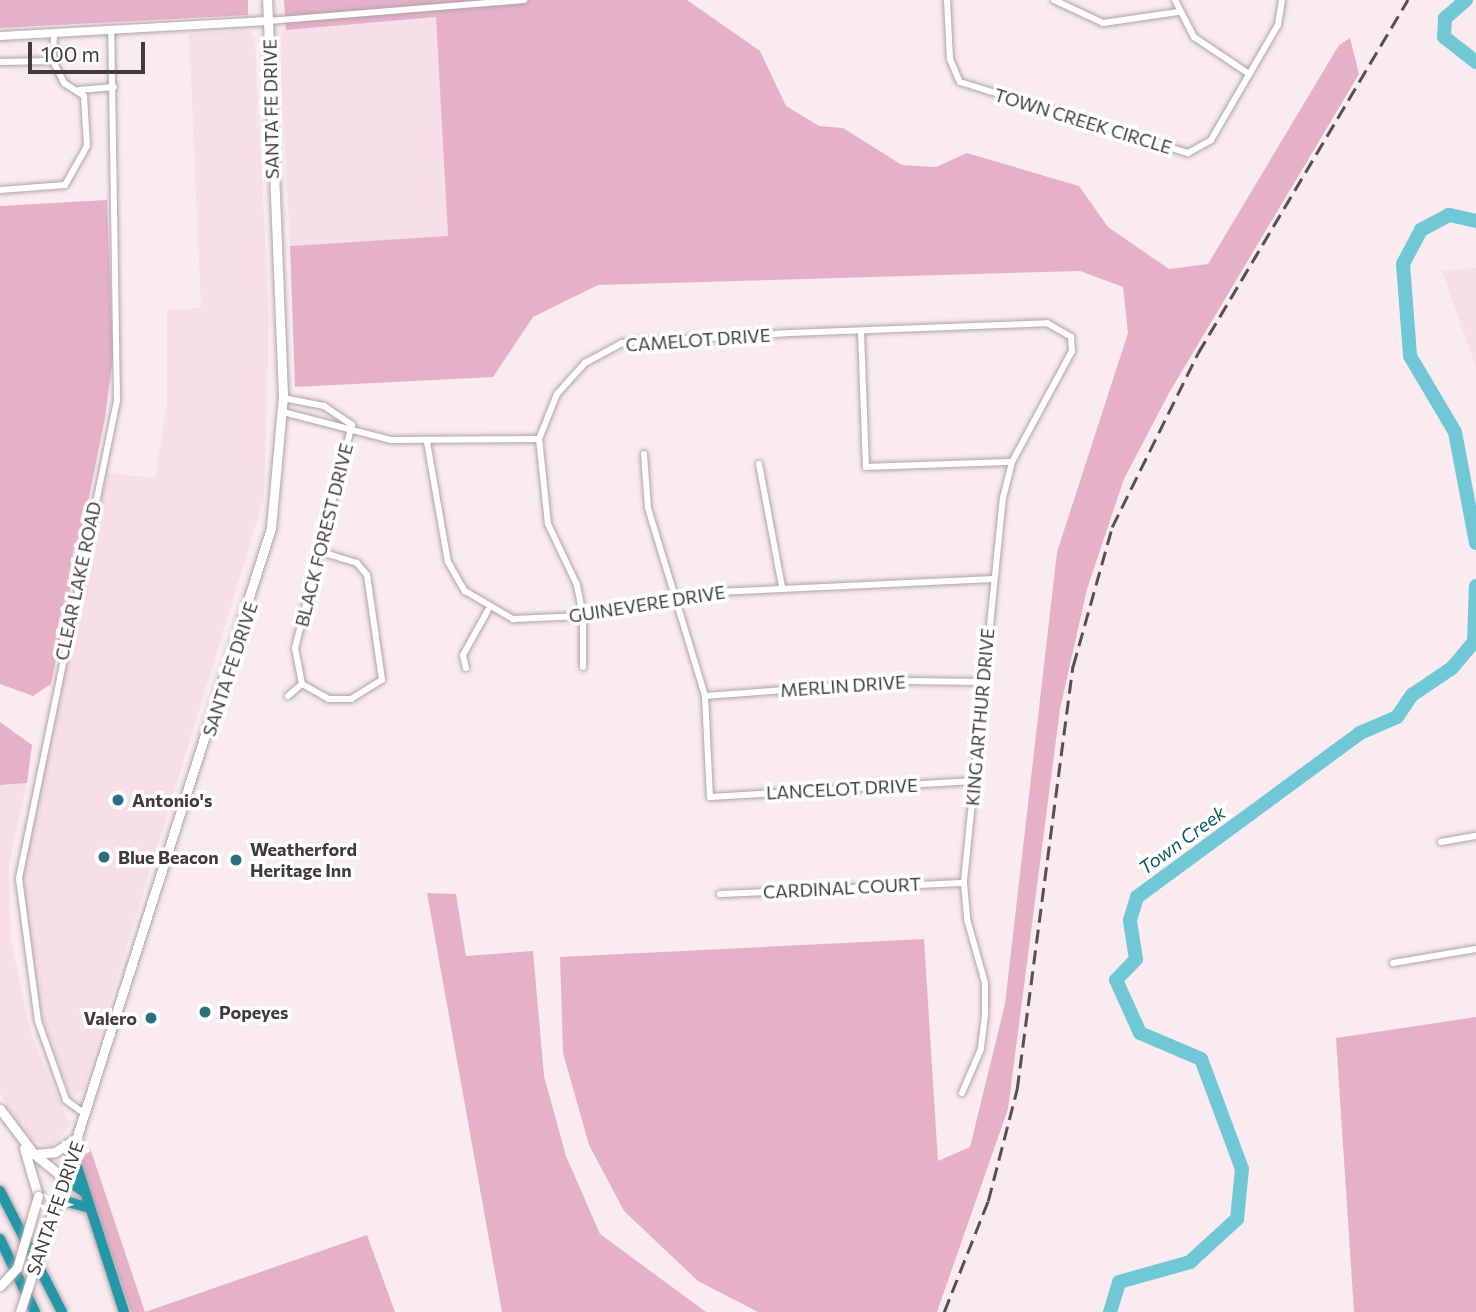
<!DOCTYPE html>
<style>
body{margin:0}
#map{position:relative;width:1476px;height:1312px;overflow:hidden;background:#f9ebf0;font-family:Commissioner,sans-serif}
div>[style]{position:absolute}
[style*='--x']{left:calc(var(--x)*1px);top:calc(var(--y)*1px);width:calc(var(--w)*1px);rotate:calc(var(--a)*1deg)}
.built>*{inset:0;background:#f6dfe8}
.green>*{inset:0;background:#e6b1c7}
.river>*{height:14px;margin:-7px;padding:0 7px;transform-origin:7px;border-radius:7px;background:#70c8d7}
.roads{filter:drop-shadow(0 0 2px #b1a3a8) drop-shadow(0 0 2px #b1a3a8)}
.minor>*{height:6px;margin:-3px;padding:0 3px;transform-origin:3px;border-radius:3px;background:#fff}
.tertiary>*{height:8px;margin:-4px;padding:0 4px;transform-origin:4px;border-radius:4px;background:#fff}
.secondary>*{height:9px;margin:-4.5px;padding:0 4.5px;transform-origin:4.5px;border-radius:4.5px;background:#fff}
.motorway>*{height:10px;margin:-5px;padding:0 5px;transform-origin:5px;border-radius:5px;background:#2397a8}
.rail>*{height:2.5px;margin-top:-1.25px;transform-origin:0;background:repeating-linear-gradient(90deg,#575052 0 14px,transparent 0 21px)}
.bridges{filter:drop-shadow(0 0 2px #b1a3a8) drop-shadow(0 0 2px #b1a3a8)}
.secondary-bridge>*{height:9px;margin:-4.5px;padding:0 4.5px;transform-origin:4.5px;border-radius:4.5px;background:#fff}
.dots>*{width:19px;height:19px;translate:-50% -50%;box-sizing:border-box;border:4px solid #fff;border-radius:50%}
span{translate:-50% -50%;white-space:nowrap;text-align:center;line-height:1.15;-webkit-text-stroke:7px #fff;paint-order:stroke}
.street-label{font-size:18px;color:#413b3d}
.poi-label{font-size:18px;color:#413b3d;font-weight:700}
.left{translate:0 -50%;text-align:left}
.right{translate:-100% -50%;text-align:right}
.water-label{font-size:19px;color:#0b5964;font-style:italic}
.scale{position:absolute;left:28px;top:42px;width:117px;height:32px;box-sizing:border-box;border:4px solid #413b3d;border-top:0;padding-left:9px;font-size:21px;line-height:24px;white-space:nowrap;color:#413b3d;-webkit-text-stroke:5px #fff;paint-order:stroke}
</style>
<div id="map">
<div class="built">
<div style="clip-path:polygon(436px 17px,448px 237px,290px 246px,279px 37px,286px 30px)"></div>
<div style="clip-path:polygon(248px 30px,255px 37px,269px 317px,264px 498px,83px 1090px,71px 1097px,35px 994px,22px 891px,29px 825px,107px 473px,155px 478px,167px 405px,167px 310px,201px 308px,189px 34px)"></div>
<div style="clip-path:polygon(1476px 268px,1476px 368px,1442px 271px)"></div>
<div style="clip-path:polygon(27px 783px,9px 864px,10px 936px,31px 1034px,70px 1125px,52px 1147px,35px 1142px,20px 1127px,0 1093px,0 785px)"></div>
</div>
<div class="green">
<div style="clip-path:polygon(0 0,248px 0,248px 15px,0 28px)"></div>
<div style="clip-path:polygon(284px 0,687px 0,760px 51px,786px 106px,819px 126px,843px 128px,902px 165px,936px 167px,967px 153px,1079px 186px,1108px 227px,1169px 269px,1208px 264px,1339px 45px,1350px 38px,1359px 74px,1169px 393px,1124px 479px,1087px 589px,1060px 709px,1008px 1109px,937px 1312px,758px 1312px,698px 1281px,624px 1211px,589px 1145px,563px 1053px,560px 957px,924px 939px,938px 1161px,970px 1147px,1005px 1004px,1057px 552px,1128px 333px,1123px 287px,1080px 271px,598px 285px,533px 317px,493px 377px,295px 387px,290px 246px,448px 236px,436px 17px,286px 30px)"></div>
<div style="clip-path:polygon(107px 200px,113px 356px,105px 418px,51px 684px,33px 696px,0 684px,0 206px)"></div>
<div style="clip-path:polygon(0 722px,32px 745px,27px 783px,0 785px)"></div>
<div style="clip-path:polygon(427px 893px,456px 894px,466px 956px,533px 951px,544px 1076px,566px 1156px,600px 1234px,706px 1312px,502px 1312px)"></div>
<div style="clip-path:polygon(1476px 1017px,1476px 1312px,1354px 1312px,1336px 1038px)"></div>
<div style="clip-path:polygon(90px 1148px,145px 1312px,367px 1235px,395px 1312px,131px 1312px,85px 1174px,82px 1160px)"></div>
</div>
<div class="river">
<div style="--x:1466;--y:0;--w:28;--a:139"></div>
<div style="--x:1445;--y:18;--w:19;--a:93"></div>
<div style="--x:1444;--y:37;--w:41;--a:38"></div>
<div style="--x:1476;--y:221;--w:28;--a:-167"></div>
<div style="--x:1449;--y:215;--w:32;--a:152"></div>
<div style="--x:1421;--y:230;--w:38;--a:118"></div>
<div style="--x:1403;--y:264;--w:92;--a:85.6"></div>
<div style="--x:1410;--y:356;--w:88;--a:59.4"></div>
<div style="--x:1455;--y:432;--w:113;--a:79.3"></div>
<div style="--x:1110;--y:1312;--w:31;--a:-73"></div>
<div style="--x:1119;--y:1282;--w:74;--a:-15.7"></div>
<div style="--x:1190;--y:1262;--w:64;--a:-42.5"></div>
<div style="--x:1237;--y:1219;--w:50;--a:-84.3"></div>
<div style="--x:1242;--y:1169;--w:117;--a:-110.4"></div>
<div style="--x:1201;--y:1059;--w:66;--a:-156.9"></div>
<div style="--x:1140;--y:1033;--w:58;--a:-114.4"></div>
<div style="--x:1116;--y:980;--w:29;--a:-46"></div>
<div style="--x:1136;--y:959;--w:39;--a:-99"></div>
<div style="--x:1130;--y:920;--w:24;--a:-73"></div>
<div style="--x:1137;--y:897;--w:277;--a:-36.3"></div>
<div style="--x:1360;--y:733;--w:40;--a:-23.4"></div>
<div style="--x:1397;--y:717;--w:27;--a:-56"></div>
<div style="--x:1412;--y:695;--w:48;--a:-34"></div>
<div style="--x:1452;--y:668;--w:34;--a:-50"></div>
<div style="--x:1474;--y:642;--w:56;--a:-88"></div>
</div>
<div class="roads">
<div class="minor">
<div style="--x:947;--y:0;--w:59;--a:87.1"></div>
<div style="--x:950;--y:59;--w:25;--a:67"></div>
<div style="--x:960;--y:82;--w:239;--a:17.3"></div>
<div style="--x:1188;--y:153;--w:26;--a:-29"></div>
<div style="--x:1211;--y:140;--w:133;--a:-59.8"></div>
<div style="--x:1278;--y:25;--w:25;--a:-81"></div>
<div style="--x:1054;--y:0;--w:54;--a:25.1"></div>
<div style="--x:1103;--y:23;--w:76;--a:-8.3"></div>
<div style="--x:1175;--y:0;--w:42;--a:62.8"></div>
<div style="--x:1194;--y:37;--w:66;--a:33.9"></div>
<div style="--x:268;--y:21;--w:257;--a:-4.7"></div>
<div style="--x:53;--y:61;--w:28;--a:-88"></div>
<div style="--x:0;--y:62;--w:53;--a:-1.1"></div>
<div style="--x:53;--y:61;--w:25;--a:63"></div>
<div style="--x:64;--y:83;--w:24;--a:33"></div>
<div style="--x:84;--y:96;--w:50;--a:86.6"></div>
<div style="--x:87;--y:146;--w:45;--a:119.4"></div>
<div style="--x:65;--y:185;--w:65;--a:175.6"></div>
<div style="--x:79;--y:90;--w:35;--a:-5"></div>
<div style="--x:861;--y:332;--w:135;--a:87.9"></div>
<div style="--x:866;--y:467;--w:146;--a:-2"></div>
<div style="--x:283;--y:398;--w:42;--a:11"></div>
<div style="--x:324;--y:406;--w:34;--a:34"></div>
<div style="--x:283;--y:412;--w:112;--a:14.5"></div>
<div style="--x:391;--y:440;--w:148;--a:-0.4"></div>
<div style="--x:427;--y:442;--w:122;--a:80.1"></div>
<div style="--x:448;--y:562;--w:34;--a:60"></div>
<div style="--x:465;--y:591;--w:56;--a:30.3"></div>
<div style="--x:513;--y:619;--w:70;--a:-2.5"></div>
<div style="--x:583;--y:616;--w:137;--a:-10.1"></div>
<div style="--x:718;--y:592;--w:275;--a:-2.7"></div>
<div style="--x:644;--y:454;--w:54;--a:85.8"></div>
<div style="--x:648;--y:508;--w:196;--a:73.1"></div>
<div style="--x:705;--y:696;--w:101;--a:87.2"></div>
<div style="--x:710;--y:797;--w:264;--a:-3.5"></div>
<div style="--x:759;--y:464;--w:125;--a:79.4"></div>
<div style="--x:583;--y:667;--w:51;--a:-90"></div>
<div style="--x:583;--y:616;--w:32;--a:-101"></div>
<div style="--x:577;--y:585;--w:68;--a:-115.4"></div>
<div style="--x:548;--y:524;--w:85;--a:-96"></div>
<div style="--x:539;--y:439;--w:48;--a:-68.2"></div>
<div style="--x:557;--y:394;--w:42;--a:-47.9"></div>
<div style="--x:585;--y:363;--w:42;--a:-28.4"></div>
<div style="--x:622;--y:343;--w:169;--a:-3.4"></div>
<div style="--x:791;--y:333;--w:256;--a:-2.2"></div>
<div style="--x:1047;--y:323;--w:28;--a:30"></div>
<div style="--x:1071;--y:337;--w:14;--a:86"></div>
<div style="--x:1072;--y:351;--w:126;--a:118.4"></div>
<div style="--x:1012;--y:462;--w:36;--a:104"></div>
<div style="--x:1003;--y:497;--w:388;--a:95.8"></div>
<div style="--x:964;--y:883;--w:36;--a:85"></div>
<div style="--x:967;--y:919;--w:66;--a:74.3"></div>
<div style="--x:985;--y:983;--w:32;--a:90"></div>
<div style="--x:985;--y:1015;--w:34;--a:97"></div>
<div style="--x:981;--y:1049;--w:48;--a:113.4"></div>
<div style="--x:466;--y:668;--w:13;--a:-103"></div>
<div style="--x:463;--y:655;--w:51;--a:-60.9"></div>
<div style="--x:302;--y:684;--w:37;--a:-101"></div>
<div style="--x:295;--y:648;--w:230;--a:-75.7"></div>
<div style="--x:302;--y:684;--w:31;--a:29"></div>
<div style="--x:329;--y:699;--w:22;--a:0"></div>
<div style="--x:351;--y:699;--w:36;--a:-32"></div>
<div style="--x:382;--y:680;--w:106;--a:-98.1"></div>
<div style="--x:367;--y:575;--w:16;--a:-130"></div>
<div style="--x:357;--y:563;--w:37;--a:-163"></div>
<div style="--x:288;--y:696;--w:18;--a:-41"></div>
<div style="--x:705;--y:696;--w:201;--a:-4.3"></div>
<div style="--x:905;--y:681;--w:76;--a:0.8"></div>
<div style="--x:1441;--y:842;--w:36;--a:-10"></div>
<div style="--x:720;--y:894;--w:244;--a:-2.6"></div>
<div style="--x:1393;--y:963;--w:84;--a:-9.6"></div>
<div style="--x:85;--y:1114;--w:24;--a:-144"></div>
<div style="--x:66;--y:1100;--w:84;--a:-109.5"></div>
<div style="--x:38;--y:1021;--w:144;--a:-97.6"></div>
<div style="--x:19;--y:878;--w:489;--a:-78.4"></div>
<div style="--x:117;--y:399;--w:370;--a:-90.9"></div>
</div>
<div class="tertiary">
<div style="--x:0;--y:36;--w:268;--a:-3.2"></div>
</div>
<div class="secondary">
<div style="--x:0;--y:1109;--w:56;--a:52.9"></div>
<div style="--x:34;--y:1154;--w:38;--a:39"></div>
<div style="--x:24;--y:1148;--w:50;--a:73.7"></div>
<div style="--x:34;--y:1154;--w:21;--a:-5"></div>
<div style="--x:55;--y:1152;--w:27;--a:-33"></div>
<div style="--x:57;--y:1199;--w:704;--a:-72.31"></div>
<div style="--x:271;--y:528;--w:134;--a:-84.8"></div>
<div style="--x:283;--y:395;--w:395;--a:-92.3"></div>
</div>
<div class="motorway">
<div style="--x:73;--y:1154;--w:166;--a:72.1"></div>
<div style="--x:64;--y:1178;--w:24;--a:35"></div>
<div style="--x:0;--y:1191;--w:136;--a:62.9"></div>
<div style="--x:57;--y:1199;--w:34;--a:15"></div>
<div style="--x:0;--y:1239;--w:81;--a:64.4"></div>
</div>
</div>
<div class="rail">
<div style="--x:944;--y:1312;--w:119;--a:-68.4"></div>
<div style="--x:988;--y:1201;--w:116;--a:-75.5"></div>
<div style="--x:1017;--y:1089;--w:427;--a:-82.5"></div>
<div style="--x:1073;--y:666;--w:144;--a:-74.3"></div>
<div style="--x:1112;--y:527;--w:194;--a:-63.7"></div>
<div style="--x:1198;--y:353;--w:411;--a:-59.3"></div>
</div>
<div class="bridges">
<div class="secondary-bridge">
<div style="--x:0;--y:1286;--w:25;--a:-47"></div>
<div style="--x:17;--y:1268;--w:75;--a:-73.7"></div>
<div style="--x:20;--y:1312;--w:119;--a:-71.9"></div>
</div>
</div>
<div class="dots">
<div style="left:118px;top:800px;background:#28707b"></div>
<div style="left:104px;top:857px;background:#28707b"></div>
<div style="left:236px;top:860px;background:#28707b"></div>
<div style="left:205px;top:1012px;background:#28707b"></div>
<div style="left:151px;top:1018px;background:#28707b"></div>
</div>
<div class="street-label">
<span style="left:271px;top:109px;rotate:-91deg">SANTA FE DRIVE</span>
<span style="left:1083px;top:121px;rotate:17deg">TOWN CREEK CIRCLE</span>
<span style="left:698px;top:340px;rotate:-4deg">CAMELOT DRIVE</span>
<span style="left:324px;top:535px;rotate:-76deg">BLACK FOREST DRIVE</span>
<span style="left:78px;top:581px;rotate:-78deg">CLEAR LAKE ROAD</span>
<span style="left:647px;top:604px;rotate:-9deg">GUINEVERE DRIVE</span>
<span style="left:230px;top:669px;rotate:-72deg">SANTA FE DRIVE</span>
<span style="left:843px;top:686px;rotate:-4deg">MERLIN DRIVE</span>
<span style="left:980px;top:717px;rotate:-85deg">KING ARTHUR DRIVE</span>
<span style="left:842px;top:789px;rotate:-3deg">LANCELOT DRIVE</span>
<span style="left:842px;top:888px;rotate:-3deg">CARDINAL COURT</span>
<span style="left:55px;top:1208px;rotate:-71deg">SANTA FE DRIVE</span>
</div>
<div class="poi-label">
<span class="left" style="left:132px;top:800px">Antonio's</span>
<span class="left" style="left:250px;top:860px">Weatherford<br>Heritage Inn</span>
<span class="left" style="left:118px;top:857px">Blue Beacon</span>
<span class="left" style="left:219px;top:1012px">Popeyes</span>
<span class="right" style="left:137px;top:1018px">Valero</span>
</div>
<div class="water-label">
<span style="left:1182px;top:840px;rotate:-36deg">Town Creek</span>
</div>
<div class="scale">100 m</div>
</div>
